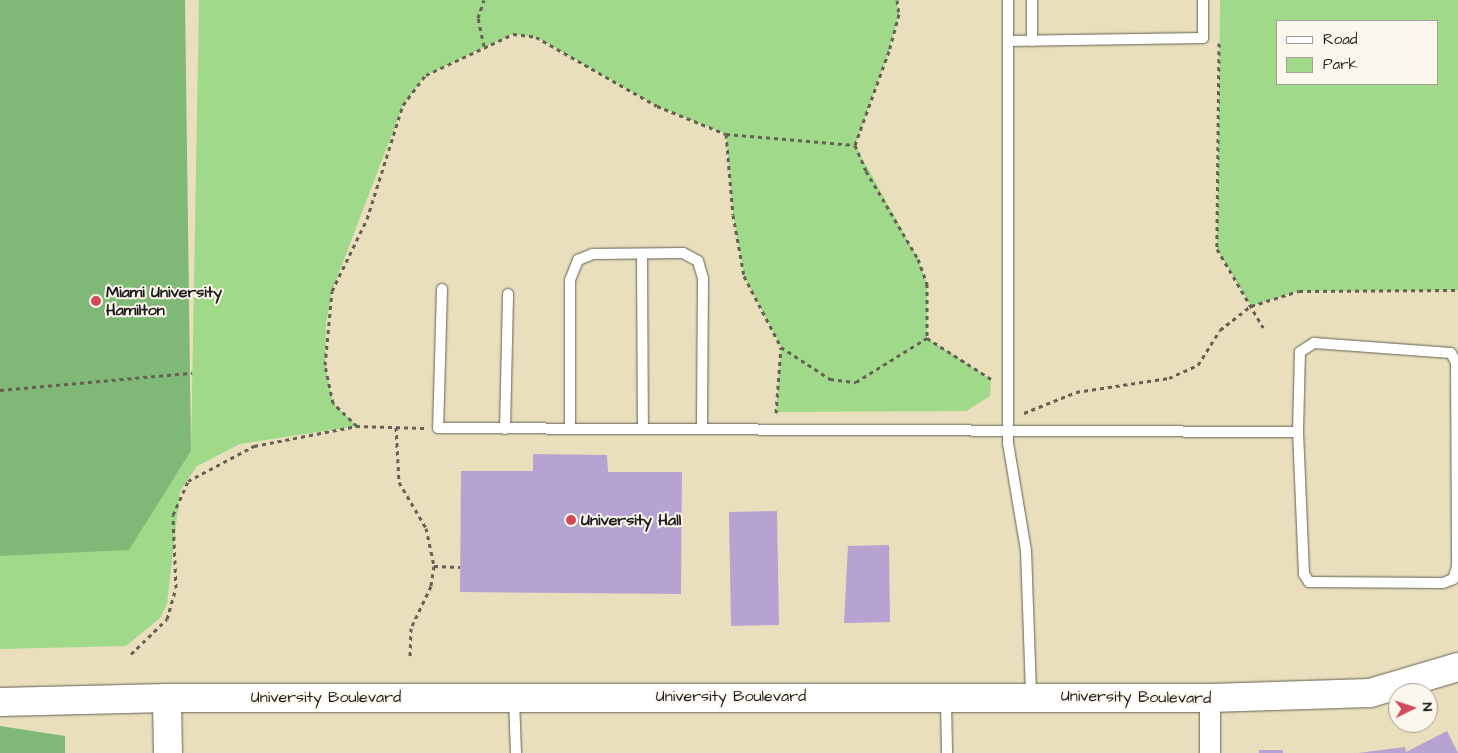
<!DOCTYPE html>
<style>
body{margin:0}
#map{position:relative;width:1458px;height:753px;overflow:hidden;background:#e9dfbc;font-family:"Architects Daughter",sans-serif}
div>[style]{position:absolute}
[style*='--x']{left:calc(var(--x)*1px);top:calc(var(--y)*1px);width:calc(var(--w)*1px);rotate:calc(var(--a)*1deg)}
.green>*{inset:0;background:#a1d98b}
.forest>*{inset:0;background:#80b977}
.building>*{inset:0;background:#b6a3d1}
.path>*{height:3px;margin-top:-1.5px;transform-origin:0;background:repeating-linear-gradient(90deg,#646054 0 4px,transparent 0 8px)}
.roads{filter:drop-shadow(0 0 1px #646054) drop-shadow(0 0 1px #646054)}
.lane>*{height:10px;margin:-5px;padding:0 5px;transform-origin:5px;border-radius:5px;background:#fff}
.street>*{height:20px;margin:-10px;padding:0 10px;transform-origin:10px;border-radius:10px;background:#fff}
.secondary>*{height:28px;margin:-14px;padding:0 14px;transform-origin:14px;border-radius:14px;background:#fff}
.dots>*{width:14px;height:14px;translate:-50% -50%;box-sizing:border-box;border:2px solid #fbf7ec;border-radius:50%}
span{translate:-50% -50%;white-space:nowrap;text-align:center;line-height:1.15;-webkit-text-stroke:4px #fbf7ec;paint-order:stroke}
.poi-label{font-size:16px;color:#1c1c1c;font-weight:700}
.left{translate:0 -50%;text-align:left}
.street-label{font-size:16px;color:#1c1c1c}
.legend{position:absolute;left:1276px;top:20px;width:162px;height:65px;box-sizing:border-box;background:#fbf7ec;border:1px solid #a29f99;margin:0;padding:6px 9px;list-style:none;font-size:15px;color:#1c1c1c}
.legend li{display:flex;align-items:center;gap:10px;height:25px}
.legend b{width:25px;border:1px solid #a29f99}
.north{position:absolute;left:1388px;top:683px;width:50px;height:50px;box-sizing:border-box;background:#fbf7ec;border:1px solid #a29f99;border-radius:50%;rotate:86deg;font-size:14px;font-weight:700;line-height:20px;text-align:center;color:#1c1c1c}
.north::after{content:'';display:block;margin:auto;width:18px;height:22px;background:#d1495b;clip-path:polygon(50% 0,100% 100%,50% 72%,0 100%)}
</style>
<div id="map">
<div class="green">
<div style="clip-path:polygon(199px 0,897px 0,899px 14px,889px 51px,855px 145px,918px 259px,927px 284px,927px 338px,991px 379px,990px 396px,966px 411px,776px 412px,781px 347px,744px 276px,733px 215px,726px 134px,657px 106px,536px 37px,513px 34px,426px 75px,403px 105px,332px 291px,326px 324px,325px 365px,333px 403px,357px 426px,240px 444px,197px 466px,180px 491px,167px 604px,160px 618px,126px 646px,0 649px,0 556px,129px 549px,191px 451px)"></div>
<div style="clip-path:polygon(evenodd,1220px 0,1458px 0,1458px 290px,1299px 291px,1251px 306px,1217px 249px,1220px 0,1437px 21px,1437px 84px,1277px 84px,1277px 21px,1437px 21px)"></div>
</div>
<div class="forest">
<div style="clip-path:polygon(0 0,185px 0,191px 451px,129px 550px,0 556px)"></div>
<div style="clip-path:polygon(0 726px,65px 736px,65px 753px,0 753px)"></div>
</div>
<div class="building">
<div style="clip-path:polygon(533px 454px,607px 455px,608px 472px,682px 472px,681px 594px,460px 592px,461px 471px,533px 471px)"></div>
<div style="clip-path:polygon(777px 511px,779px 625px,731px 626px,729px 512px)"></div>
<div style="clip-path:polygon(889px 545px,890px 622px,844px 623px,848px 546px)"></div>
<div style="clip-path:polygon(1447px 731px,1458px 753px,1358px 753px,1405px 747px,1406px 752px)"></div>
<div style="clip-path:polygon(1259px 750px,1283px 750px,1283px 753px,1259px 753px)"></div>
</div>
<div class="path">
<div style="--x:897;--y:0;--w:14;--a:82"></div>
<div style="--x:899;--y:14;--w:38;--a:105"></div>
<div style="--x:889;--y:51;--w:100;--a:109.9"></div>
<div style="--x:855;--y:145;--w:28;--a:67"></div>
<div style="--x:866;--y:171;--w:102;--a:59.4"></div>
<div style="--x:918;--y:259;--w:27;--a:70"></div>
<div style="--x:927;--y:284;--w:54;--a:90"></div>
<div style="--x:927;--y:338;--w:76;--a:32.6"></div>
<div style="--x:1219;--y:43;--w:206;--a:90.6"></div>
<div style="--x:1217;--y:249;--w:91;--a:59.5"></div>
<div style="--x:484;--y:46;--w:29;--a:-102"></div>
<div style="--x:478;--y:18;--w:19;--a:-72"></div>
<div style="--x:726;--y:134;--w:81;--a:85.1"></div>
<div style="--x:733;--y:215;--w:62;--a:79.8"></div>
<div style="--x:744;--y:276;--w:80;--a:62.5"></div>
<div style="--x:781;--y:347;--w:59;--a:33.1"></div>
<div style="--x:830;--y:379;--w:26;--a:7"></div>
<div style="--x:856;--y:382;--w:84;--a:-31.8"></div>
<div style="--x:0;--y:390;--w:193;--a:-5.1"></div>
<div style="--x:776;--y:413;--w:66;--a:-85.7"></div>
<div style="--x:1024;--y:413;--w:56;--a:-22"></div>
<div style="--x:1076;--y:392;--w:94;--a:-8.6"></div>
<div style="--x:1169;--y:378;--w:32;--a:-24"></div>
<div style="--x:1198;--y:365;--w:41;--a:-57.8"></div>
<div style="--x:1220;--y:330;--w:39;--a:-38"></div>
<div style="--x:1251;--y:306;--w:50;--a:-17.4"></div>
<div style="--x:1299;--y:291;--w:159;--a:-0.4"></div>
<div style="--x:396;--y:427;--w:55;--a:86.9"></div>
<div style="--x:399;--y:482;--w:53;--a:59.6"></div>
<div style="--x:426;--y:528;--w:39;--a:78"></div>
<div style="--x:434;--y:566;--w:20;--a:99"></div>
<div style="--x:431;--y:586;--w:47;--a:115.5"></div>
<div style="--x:411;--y:628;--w:28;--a:92"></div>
<div style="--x:424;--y:428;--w:67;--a:-178.3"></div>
<div style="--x:357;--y:426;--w:33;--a:-136"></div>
<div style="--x:333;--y:403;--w:39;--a:-102"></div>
<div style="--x:325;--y:365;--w:74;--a:-84.6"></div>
<div style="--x:332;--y:291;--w:80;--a:-64.1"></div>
<div style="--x:367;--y:219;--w:120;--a:-72.5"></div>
<div style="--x:403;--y:105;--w:38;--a:-53"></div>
<div style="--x:426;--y:75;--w:96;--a:-25.2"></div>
<div style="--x:513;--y:34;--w:23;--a:7"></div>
<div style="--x:536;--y:37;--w:139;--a:29.7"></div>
<div style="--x:657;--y:106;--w:74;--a:22.1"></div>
<div style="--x:726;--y:134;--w:129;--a:4.9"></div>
<div style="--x:434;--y:566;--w:26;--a:2"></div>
<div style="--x:131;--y:654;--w:50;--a:-44.2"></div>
<div style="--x:167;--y:619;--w:32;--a:-74"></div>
<div style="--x:176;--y:588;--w:73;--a:-92.4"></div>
<div style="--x:173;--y:515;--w:37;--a:-66"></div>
<div style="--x:188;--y:481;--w:75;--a:-27.9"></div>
<div style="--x:254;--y:446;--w:105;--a:-11"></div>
</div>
<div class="roads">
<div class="lane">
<div style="--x:1008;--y:0;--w:443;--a:90"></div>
<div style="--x:1008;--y:443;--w:109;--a:80.5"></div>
<div style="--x:1026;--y:550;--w:145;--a:88"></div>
<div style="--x:1008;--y:41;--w:195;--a:-0.9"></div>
<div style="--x:1203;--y:38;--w:38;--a:-90"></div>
<div style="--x:1032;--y:41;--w:41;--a:-90"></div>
<div style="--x:642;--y:254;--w:175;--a:89.7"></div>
<div style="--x:442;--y:289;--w:139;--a:91.6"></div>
<div style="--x:438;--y:428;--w:860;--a:0.27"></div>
<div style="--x:1298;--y:432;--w:80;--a:-88.6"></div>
<div style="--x:1300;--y:352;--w:17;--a:-33"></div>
<div style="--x:1314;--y:343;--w:137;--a:4.2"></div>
<div style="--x:1451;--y:353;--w:11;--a:63"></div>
<div style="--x:1456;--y:363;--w:204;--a:89.7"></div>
<div style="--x:1457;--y:567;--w:13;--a:108"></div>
<div style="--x:1453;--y:579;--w:11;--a:158"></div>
<div style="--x:1443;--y:583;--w:134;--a:-179.6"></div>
<div style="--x:1309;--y:582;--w:9;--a:-122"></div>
<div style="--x:1304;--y:574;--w:142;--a:-92.4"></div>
<div style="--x:505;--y:429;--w:135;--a:-88.7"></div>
<div style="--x:570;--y:429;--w:149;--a:-90"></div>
<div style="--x:570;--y:280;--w:22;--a:-68"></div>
<div style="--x:578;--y:260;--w:16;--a:-22"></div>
<div style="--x:593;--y:254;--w:90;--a:-0.6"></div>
<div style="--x:683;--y:253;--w:17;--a:28"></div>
<div style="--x:698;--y:261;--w:18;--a:74"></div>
<div style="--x:703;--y:278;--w:151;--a:90.4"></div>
<div style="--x:514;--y:699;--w:54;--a:87.9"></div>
<div style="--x:946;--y:699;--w:54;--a:88.9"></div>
</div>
<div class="street">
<div style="--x:1210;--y:698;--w:55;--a:90"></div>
</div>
<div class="secondary">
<div style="--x:167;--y:698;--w:55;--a:89"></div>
<div style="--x:0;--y:702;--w:167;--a:-1.4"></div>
<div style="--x:167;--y:698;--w:1043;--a:0"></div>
<div style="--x:1210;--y:698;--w:160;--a:-1.8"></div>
<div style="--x:1370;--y:693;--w:92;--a:-16.5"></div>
</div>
</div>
<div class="dots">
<div style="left:96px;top:301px;background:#d1495b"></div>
<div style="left:571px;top:520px;background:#d1495b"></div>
</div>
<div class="poi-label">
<span class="left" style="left:106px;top:301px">Miami University<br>Hamilton</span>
<span class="left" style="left:581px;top:520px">University Hall</span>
</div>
<div class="street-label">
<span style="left:731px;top:696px">University Boulevard</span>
<span style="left:326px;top:697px">University Boulevard</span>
<span style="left:1136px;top:697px;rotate:1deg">University Boulevard</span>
</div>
<ul class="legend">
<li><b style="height:6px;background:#fff"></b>Road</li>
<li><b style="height:14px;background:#a1d98b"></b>Park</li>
</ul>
<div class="north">N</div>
</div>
